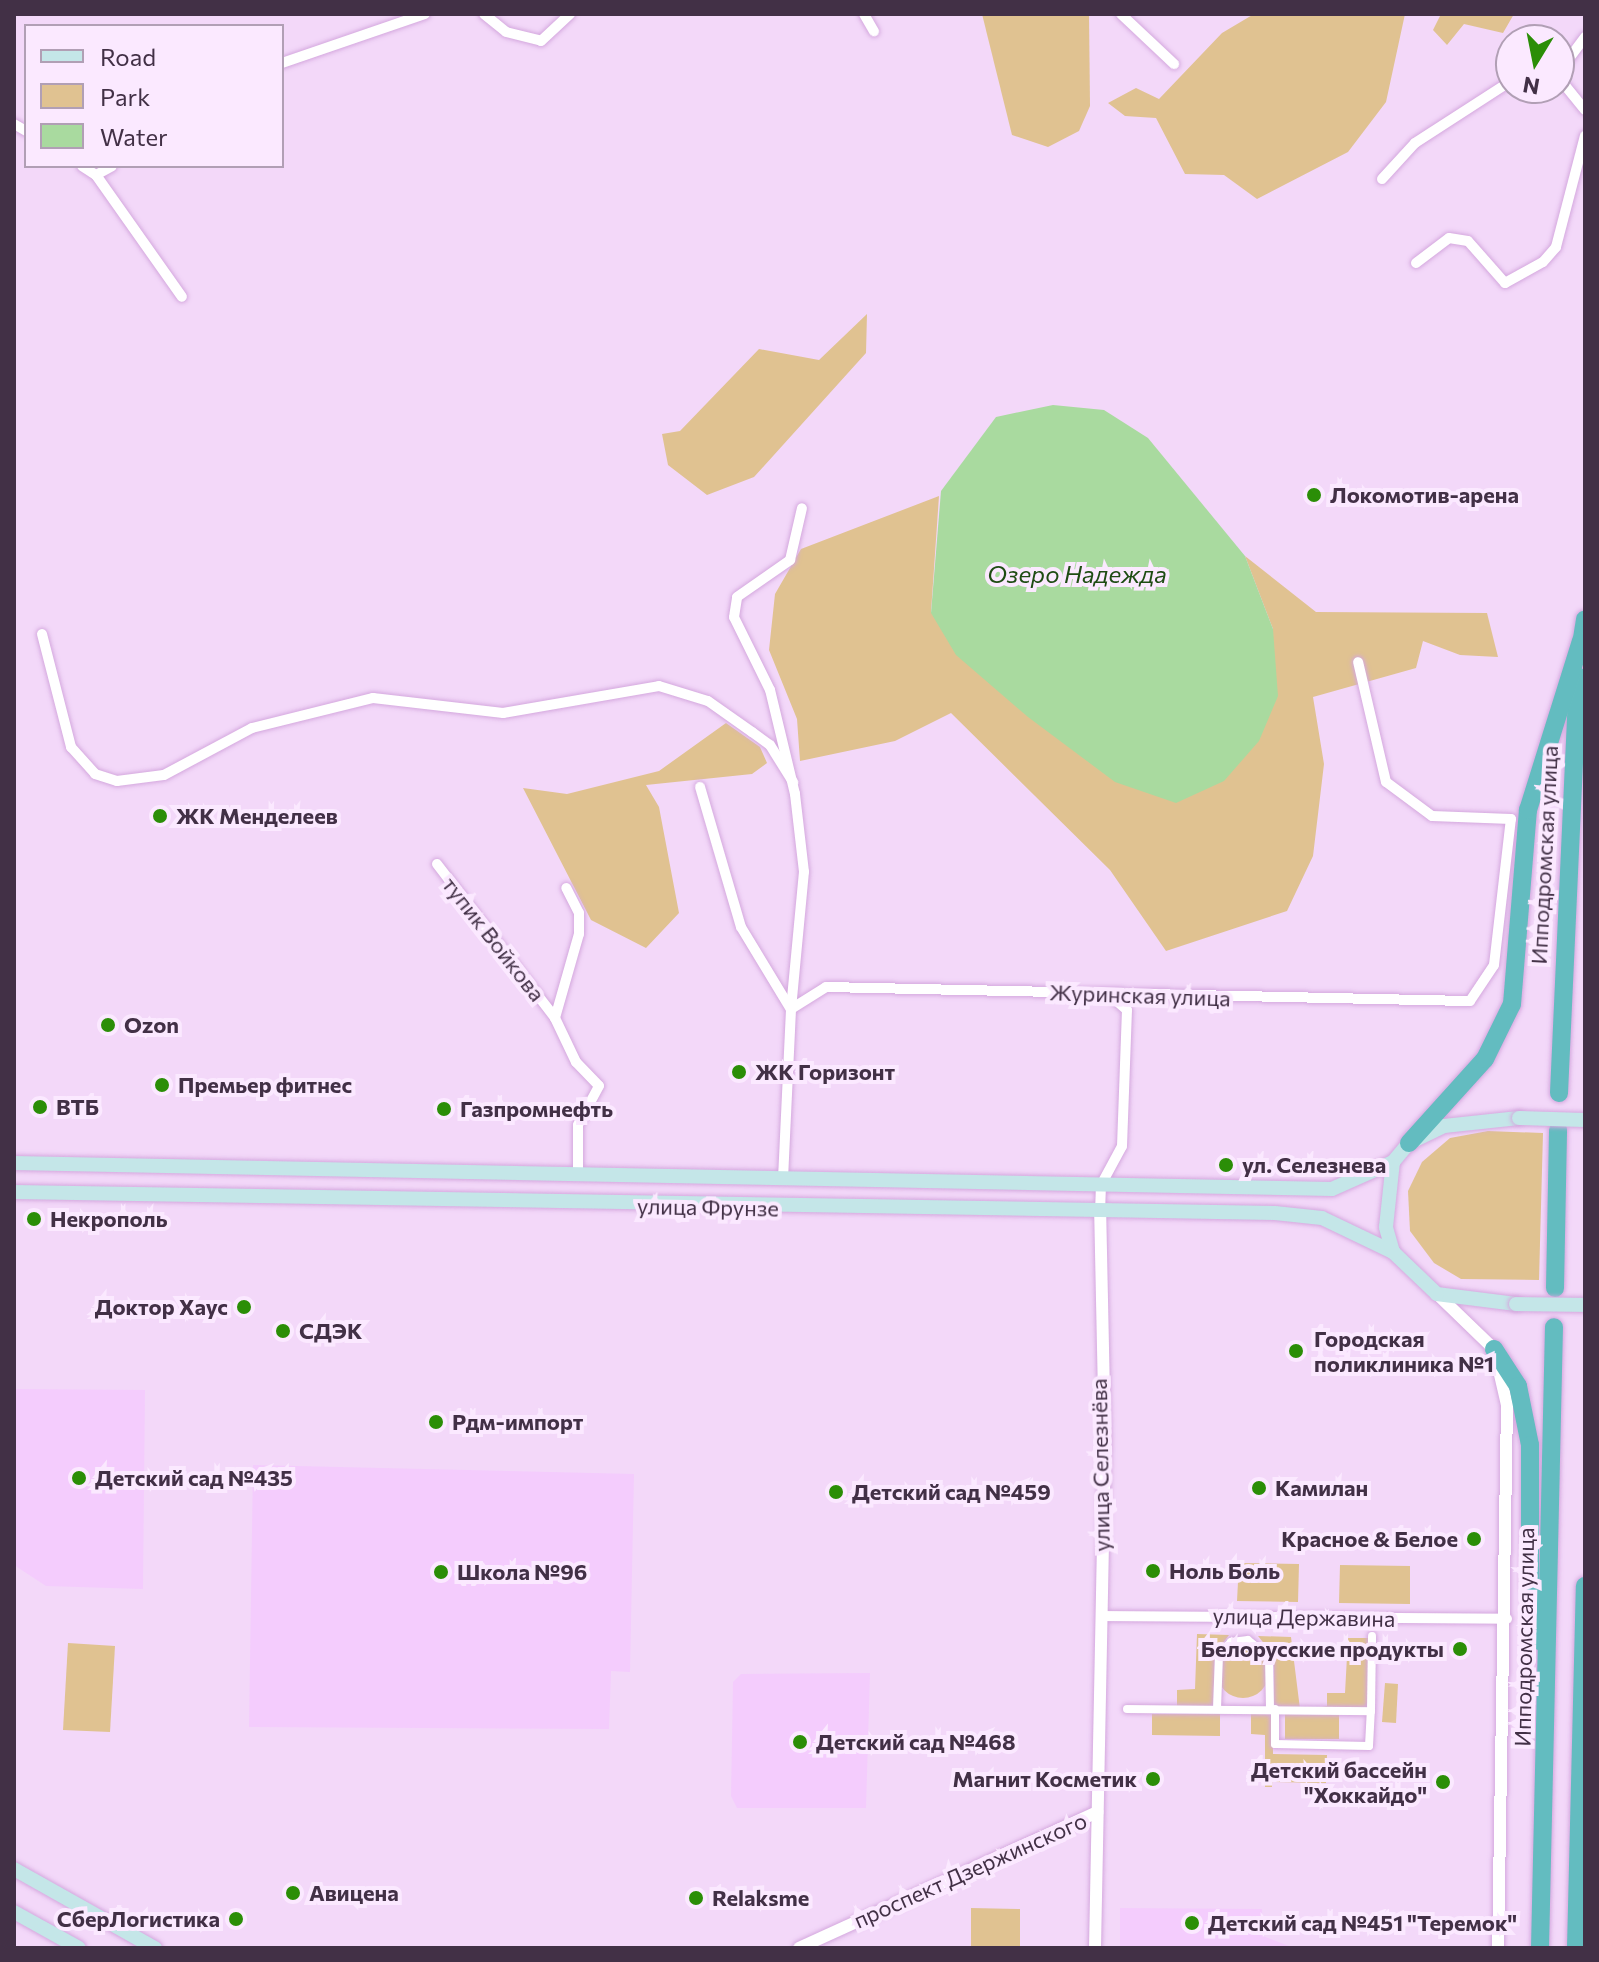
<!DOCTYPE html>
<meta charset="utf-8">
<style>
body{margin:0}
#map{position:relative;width:1599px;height:1962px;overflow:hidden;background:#f3d8f9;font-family:Commissioner,sans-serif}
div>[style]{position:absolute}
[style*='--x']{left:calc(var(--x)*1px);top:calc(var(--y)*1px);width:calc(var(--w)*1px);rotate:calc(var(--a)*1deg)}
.built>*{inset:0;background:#f4ccfd}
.green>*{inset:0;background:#e0c291}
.round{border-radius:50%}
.water>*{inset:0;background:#a9da9f}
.roads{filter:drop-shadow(0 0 2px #d4a8de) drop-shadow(0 0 2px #d4a8de)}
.pedestrian>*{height:8px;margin:-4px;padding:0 4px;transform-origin:4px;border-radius:4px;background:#fff}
.minor>*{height:10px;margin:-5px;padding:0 5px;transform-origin:5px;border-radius:5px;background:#fff}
.tertiary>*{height:12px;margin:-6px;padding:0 6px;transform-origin:6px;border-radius:6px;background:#fff}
.secondary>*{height:14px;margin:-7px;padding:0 7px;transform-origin:7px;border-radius:7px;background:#c4e6e8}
.trunk>*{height:18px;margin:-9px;padding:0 9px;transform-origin:9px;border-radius:9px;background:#63bcc0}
.bridges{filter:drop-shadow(0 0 2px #d4a8de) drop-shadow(0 0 2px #d4a8de)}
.secondary-bridge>*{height:14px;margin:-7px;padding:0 7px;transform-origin:7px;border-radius:7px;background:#c4e6e8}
.dots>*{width:22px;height:22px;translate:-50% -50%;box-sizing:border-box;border:4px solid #fbe9ff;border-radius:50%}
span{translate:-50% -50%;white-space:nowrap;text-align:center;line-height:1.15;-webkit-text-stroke:8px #fbe9ff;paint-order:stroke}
.poi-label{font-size:22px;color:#423046;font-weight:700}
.left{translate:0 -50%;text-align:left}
.right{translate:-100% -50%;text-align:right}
.street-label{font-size:22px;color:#423046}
.water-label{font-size:24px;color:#1e4c13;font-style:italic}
.frame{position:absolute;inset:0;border:16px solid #423046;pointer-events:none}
.legend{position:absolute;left:24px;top:24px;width:260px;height:144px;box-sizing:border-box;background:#fbe9ff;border:2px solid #b19fb5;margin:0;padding:10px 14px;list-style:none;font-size:24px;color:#423046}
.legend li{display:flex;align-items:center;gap:16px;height:40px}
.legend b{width:40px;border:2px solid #b19fb5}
.north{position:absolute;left:1495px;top:24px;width:80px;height:80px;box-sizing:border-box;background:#fbe9ff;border:2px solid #b19fb5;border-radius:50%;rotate:190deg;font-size:22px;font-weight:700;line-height:32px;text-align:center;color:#423046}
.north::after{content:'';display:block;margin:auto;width:28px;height:36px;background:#2b8e07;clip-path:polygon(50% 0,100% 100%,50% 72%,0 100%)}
</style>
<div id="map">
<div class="built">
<div style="clip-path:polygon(14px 1389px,145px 1390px,143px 1589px,46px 1586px,14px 1565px)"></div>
<div style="clip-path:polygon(253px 1465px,634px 1474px,630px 1672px,611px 1671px,609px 1729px,249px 1727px)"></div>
<div style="clip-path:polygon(870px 1673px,866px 1808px,737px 1808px,731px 1796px,733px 1682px,741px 1674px)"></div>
<div style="clip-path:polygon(1120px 1908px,1262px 1909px,1263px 1936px,1294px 1948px,1120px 1948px)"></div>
</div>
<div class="green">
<div style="clip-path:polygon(982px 14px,1089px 14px,1090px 106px,1079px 131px,1048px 147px,1012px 135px)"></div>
<div style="clip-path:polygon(1254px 14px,1405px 14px,1386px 102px,1348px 152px,1257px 199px,1224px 175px,1185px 174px,1156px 118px,1125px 116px,1108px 103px,1136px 88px,1159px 99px,1222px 33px)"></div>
<div style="clip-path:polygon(1441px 14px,1514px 14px,1503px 33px,1464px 24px,1447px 45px,1433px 30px)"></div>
<div style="clip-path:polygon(867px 314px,866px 353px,754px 477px,707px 495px,668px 465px,662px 434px,680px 431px,759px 349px,819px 360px)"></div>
<div style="clip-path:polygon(939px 496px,931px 612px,1273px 629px,1245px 556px,1316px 612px,1487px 613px,1498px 657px,1460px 655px,1423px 641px,1416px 668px,1313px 697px,1324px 764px,1313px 856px,1287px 911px,1166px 951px,1110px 870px,951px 713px,895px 741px,800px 761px,797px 719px,769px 650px,775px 594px,801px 549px)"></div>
<div style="clip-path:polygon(726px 723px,760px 747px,767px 763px,752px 774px,646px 785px,659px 807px,679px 913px,646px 948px,591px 920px,523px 788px,567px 794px,659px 771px)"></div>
<div style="clip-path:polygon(1488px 1131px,1543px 1133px,1539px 1280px,1461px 1279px,1434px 1263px,1410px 1231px,1408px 1191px,1422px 1162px,1450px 1138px)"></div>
<div style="clip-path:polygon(1239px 1563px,1299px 1564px,1298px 1602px,1237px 1601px)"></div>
<div style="clip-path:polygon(1340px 1565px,1410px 1566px,1410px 1604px,1339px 1603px)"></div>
<div style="clip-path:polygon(1197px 1634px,1229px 1635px,1215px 1654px,1213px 1707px,1177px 1707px,1177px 1690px,1195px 1689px)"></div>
<div style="clip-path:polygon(1258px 1636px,1291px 1637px,1300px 1709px,1274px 1708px,1274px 1656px)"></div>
<div style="clip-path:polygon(1348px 1638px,1371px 1638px,1369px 1709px,1310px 1709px,1327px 1706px,1327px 1693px,1345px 1693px)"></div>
<div style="clip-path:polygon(68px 1643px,115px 1646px,110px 1732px,63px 1730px)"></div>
<div class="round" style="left:1217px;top:1646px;width:52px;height:52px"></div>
<div style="clip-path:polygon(1385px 1683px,1398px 1684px,1396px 1723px,1382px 1722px)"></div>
<div style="clip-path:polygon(1152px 1714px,1220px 1714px,1220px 1736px,1152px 1735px)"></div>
<div style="clip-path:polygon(1251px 1714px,1273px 1714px,1273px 1754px,1327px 1755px,1326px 1783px,1274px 1782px,1273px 1772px,1272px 1787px,1265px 1787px,1265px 1735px,1251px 1734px)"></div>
<div style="clip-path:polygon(1285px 1714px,1339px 1715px,1339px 1739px,1285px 1739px)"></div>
<div style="clip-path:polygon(971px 1908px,1020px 1909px,1020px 1948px,971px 1948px)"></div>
</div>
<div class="water">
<div style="clip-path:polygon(1053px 405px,1104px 410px,1148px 438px,1245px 556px,1273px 629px,1278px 696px,1259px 741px,1224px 781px,1176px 803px,1115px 782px,1028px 717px,956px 655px,931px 613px,941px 491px,996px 417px)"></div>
</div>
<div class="roads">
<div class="pedestrian">
<div style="--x:1127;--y:1709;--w:244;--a:0.5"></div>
<div style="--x:1371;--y:1711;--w:75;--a:-89.2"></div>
<div style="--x:1217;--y:1709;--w:54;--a:-87.9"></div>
<div style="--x:1219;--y:1655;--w:18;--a:-47"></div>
<div style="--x:1231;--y:1642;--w:17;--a:-7"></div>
<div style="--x:1248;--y:1640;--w:27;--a:39"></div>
<div style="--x:1269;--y:1657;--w:52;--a:88.9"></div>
<div style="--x:1275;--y:1709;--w:35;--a:90"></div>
<div style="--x:1275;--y:1744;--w:94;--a:1.2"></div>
<div style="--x:1369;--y:1746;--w:35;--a:-87"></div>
</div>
<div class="minor">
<div style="--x:484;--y:14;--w:28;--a:39"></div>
<div style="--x:506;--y:32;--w:36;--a:14"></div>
<div style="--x:541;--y:41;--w:40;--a:-43"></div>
<div style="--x:864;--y:14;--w:20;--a:60"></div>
<div style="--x:1121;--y:14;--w:73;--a:43.3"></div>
<div style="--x:282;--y:63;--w:151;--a:-18.9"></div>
<div style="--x:1559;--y:72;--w:44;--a:-53.4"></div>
<div style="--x:1559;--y:78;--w:41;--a:50.9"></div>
<div style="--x:14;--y:124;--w:14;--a:30"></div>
<div style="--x:82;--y:166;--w:17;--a:33"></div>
<div style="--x:96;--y:175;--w:149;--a:54.8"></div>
<div style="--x:96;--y:175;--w:18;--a:-29"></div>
<div style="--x:1382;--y:179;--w:49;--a:-47.5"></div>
<div style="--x:1415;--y:143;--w:114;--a:-32.9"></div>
<div style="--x:1416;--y:263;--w:41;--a:-37.1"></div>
<div style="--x:1449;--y:238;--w:19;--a:9"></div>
<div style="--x:1468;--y:241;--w:56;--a:48.6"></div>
<div style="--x:1505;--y:283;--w:43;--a:-28.9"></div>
<div style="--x:1543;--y:262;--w:20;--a:-49"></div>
<div style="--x:1556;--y:247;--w:115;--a:-75.4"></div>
<div style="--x:42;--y:634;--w:117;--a:75.6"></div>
<div style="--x:71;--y:747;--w:36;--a:48"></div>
<div style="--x:95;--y:774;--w:23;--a:18"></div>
<div style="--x:117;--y:781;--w:47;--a:-7.3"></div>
<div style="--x:164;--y:775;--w:100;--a:-28.1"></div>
<div style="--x:252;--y:728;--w:125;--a:-13.9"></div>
<div style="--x:373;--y:698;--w:131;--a:6.6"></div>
<div style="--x:503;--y:713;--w:158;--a:-9.8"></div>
<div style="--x:659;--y:686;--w:51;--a:17"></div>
<div style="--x:708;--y:701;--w:54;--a:35.2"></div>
<div style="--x:752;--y:732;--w:22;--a:36"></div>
<div style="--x:770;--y:745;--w:44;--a:58.1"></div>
<div style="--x:700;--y:787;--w:146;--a:73.7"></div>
<div style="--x:741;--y:927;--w:95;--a:58.8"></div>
<div style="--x:437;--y:864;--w:194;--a:52.5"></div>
<div style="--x:555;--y:1018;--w:87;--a:-74.1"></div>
<div style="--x:579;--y:934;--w:21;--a:-90"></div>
<div style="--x:579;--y:913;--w:28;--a:-117"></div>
<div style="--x:791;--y:1009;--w:138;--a:-84.6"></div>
<div style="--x:804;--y:872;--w:79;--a:-96.6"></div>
<div style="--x:795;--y:794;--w:107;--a:-103.5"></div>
<div style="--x:770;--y:690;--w:81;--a:-116.3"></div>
<div style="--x:734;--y:617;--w:20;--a:-81"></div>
<div style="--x:737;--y:597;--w:65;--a:-34.9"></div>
<div style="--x:790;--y:560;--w:53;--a:-77"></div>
<div style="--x:555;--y:1018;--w:49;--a:64.5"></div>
<div style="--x:576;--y:1062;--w:33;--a:46"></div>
<div style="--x:599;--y:1086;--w:44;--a:118.3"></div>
<div style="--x:578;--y:1125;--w:51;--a:90"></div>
<div style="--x:783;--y:1179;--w:170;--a:-87.3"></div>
<div style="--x:791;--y:1009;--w:41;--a:-32.2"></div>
<div style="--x:826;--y:987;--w:644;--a:1.25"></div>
<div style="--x:1470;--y:1001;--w:43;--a:-56.3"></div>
<div style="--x:1494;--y:965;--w:147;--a:-83.4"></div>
<div style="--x:1511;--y:819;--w:79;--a:-177.8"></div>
<div style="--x:1432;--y:816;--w:57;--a:-143.5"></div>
<div style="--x:1386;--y:782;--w:123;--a:-103.1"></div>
<div style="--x:1100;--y:1213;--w:28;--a:-88"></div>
<div style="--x:1101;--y:1185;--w:44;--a:-61.7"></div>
<div style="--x:1122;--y:1146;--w:136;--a:-87.9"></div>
<div style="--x:1127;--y:1010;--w:23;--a:-139"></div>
<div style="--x:1101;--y:1616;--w:406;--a:0.4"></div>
</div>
<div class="tertiary">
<div style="--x:1437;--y:1294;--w:79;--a:44"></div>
<div style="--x:1494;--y:1349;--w:57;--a:76.9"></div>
<div style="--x:1507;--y:1405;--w:543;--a:90.95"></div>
<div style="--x:799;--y:1948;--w:328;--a:-24.5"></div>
<div style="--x:1095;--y:1948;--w:505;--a:-88.87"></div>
<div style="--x:1105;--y:1443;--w:230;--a:-91.2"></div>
</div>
<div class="secondary">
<div style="--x:14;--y:1163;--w:1318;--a:1.13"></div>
<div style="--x:1332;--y:1189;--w:67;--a:-23.9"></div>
<div style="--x:14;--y:1192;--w:1261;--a:0.95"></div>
<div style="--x:1275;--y:1213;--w:47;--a:6.1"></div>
<div style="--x:1322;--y:1218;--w:79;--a:25.6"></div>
<div style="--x:1516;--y:1304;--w:80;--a:-172.8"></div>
<div style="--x:1437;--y:1294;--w:61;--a:-136.3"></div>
<div style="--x:1393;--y:1252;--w:26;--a:-106"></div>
<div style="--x:1386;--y:1227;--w:65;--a:-83.9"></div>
<div style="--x:1393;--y:1162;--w:25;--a:-50"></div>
<div style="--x:1409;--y:1143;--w:39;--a:-26"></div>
<div style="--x:1444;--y:1126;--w:75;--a:-6.1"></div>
<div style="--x:14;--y:1869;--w:162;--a:29.3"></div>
<div style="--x:14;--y:1912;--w:74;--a:29"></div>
</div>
<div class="trunk">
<div style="--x:1580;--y:651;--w:32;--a:-81"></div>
<div style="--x:1559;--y:1093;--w:417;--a:-87.4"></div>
<div style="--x:1409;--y:1143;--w:113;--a:-47.9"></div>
<div style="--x:1485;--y:1059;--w:61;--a:-63.9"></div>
<div style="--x:1512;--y:1004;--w:195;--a:-85.3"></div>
<div style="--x:1528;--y:810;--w:177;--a:-72.6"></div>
<div style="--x:1555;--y:1288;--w:158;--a:-88.9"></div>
<div style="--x:1494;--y:1349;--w:44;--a:57"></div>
<div style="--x:1518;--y:1386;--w:60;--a:78.5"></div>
<div style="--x:1530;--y:1445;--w:140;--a:90"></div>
<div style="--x:1530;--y:1585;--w:57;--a:79.9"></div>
<div style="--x:1540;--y:1948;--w:621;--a:-88.71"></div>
<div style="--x:1576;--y:1948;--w:362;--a:-88.6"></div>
</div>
</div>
<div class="bridges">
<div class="secondary-bridge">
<div style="--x:1519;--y:1118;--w:66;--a:1.7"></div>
<div style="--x:1516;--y:1304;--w:69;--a:0.8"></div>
</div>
</div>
<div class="dots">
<div style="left:1314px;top:495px;background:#2b8e07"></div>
<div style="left:160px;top:816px;background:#2b8e07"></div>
<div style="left:108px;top:1025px;background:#2b8e07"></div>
<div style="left:739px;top:1072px;background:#2b8e07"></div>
<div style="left:162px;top:1085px;background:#2b8e07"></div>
<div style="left:40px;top:1107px;background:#2b8e07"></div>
<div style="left:444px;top:1109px;background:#2b8e07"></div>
<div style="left:1226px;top:1165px;background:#2b8e07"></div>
<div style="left:34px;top:1219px;background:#2b8e07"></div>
<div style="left:244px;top:1307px;background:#2b8e07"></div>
<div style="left:283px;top:1331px;background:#2b8e07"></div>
<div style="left:1296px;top:1351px;background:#2b8e07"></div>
<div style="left:436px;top:1422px;background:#2b8e07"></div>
<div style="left:79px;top:1478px;background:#2b8e07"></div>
<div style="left:1259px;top:1488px;background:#2b8e07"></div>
<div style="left:836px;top:1492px;background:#2b8e07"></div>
<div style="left:1474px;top:1539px;background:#2b8e07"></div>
<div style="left:1153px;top:1571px;background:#2b8e07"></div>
<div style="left:441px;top:1572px;background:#2b8e07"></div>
<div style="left:1460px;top:1649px;background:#2b8e07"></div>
<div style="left:800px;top:1742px;background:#2b8e07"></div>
<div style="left:1153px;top:1779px;background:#2b8e07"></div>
<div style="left:1443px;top:1782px;background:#2b8e07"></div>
<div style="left:293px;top:1893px;background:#2b8e07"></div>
<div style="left:696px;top:1898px;background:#2b8e07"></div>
<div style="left:236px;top:1919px;background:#2b8e07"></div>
<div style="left:1192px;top:1923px;background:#2b8e07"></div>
</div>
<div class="poi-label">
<span class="left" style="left:1330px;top:495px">Локомотив-арена</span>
<span class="left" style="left:176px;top:816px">ЖК Менделеев</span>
<span class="left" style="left:124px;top:1025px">Ozon</span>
<span class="left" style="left:755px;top:1072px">ЖК Горизонт</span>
<span class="left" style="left:178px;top:1085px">Премьер фитнес</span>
<span class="left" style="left:56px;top:1107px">ВТБ</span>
<span class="left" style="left:460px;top:1109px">Газпромнефть</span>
<span class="left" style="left:1242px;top:1165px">ул. Селезнева</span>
<span class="left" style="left:50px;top:1219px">Некрополь</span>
<span class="right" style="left:228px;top:1307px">Доктор Хаус</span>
<span class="left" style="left:299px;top:1331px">СДЭК</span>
<span class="left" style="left:1314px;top:1351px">Городская<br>поликлиника №1</span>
<span class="left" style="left:452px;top:1422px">Рдм-импорт</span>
<span class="left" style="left:95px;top:1478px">Детский сад №435</span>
<span class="left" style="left:1275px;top:1488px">Камилан</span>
<span class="left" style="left:852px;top:1492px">Детский сад №459</span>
<span class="right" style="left:1458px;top:1539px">Красное &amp; Белое</span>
<span class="left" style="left:1169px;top:1571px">Ноль Боль</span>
<span class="left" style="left:457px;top:1572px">Школа №96</span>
<span class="right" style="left:1444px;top:1649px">Белорусские продукты</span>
<span class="left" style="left:816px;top:1742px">Детский сад №468</span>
<span class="right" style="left:1427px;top:1782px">Детский бассейн<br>"Хоккайдо"</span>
<span class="right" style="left:1137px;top:1779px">Магнит Косметик</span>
<span class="left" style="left:309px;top:1893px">Авицена</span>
<span class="left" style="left:712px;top:1898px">Relaksme</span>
<span class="right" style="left:220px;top:1919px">СберЛогистика</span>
<span class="left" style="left:1208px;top:1923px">Детский сад №451 "Теремок"</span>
</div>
<div class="street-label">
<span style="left:1544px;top:855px;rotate:-87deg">Ипподромская улица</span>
<span style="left:494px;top:939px;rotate:52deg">тупик Войкова</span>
<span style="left:1140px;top:995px;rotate:2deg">Журинская улица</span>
<span style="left:708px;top:1207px;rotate:1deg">улица Фрунзе</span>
<span style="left:1100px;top:1465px;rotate:-91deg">улица Селезнёва</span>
<span style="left:1304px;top:1617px;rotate:1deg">улица Державина</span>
<span style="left:1524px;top:1637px;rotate:-89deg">Ипподромская улица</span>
<span style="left:970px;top:1870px;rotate:-24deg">проспект Дзержинского</span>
</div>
<div class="water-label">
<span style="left:1077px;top:574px">Озеро Надежда</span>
</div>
<div class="frame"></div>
<ul class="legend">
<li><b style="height:10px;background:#c4e6e8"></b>Road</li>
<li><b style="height:22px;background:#e0c291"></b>Park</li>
<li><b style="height:22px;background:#a9da9f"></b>Water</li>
</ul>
<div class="north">N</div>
</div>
